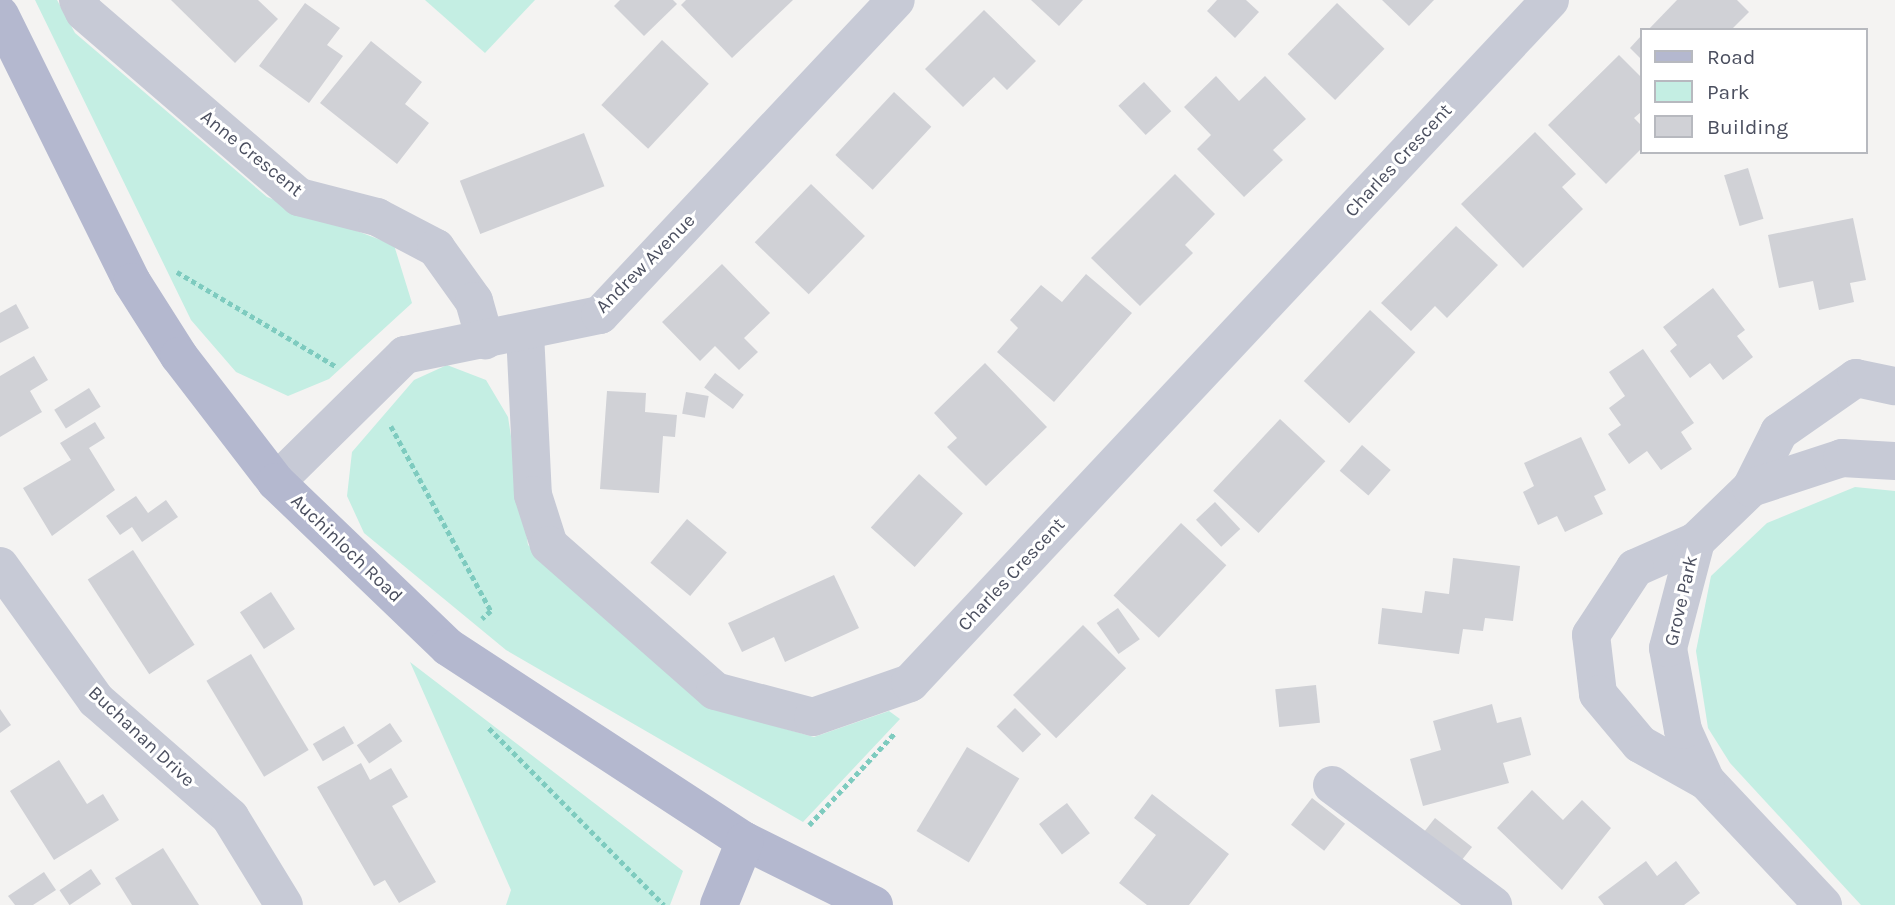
<!DOCTYPE html>
<style>
body{margin:0}
#map{position:relative;width:1895px;height:905px;overflow:hidden;background:#f4f3f2;font-family:Karla,sans-serif}
div>[style]{position:absolute}
.green>*{inset:0;background:#c4eee3}
.building>*{inset:0;background:#d0d1d6;transform-origin:0 0}
.path>*{height:4.5px;margin-top:-2.25px;transform-origin:0;background:repeating-linear-gradient(90deg,#7ecbbf 0 5px,transparent 0 8.5px)}
.minor>*{height:38px;margin:-19px;padding:0 19px;transform-origin:19px;border-radius:19px;background:#c7cad6}
.major>*{height:38px;margin:-19px;padding:0 19px;transform-origin:19px;border-radius:19px;background:#b4b8cf}
span{translate:-50% -50%;white-space:nowrap;text-align:center;line-height:1.15;-webkit-text-stroke:6px #fff;paint-order:stroke}
.street-label{font-size:19px;color:#4b4f5f}
.legend{position:absolute;left:1640px;top:28px;width:228px;height:126px;box-sizing:border-box;background:#fff;border:2px solid #b7b9bf;margin:0;padding:9px 12px;list-style:none;font-size:21px;color:#4b4f5f}
.legend li{display:flex;align-items:center;gap:14px;height:35px}
.legend b{width:35px;border:2px solid #b7b9bf}
</style>
<div id="map">
<div class="green">
<i style="clip-path:polygon(35px 0,57px 0,75px 33px,267px 197px,394px 245px,412px 303px,329px 379px,288px 396px,236px 372px,191px 320px)"></i>
<i style="clip-path:polygon(425px 0,535px 0,485px 53px)"></i>
<i style="clip-path:polygon(447px 365px,486px 380px,508px 417px,528px 545px,712px 708px,814px 737px,889px 711px,900px 719px,803px 822px,506px 650px,364px 533px,347px 496px,352px 452px,414px 380px)"></i>
<i style="clip-path:polygon(1855px 487px,1895px 491px,1895px 905px,1861px 905px,1730px 763px,1708px 728px,1696px 651px,1711px 576px,1767px 523px)"></i>
<i style="clip-path:polygon(410px 662px,683px 871px,670px 905px,506px 905px,511px 890px)"></i>
</div>
<div class="building">
<i style="clip-path:polygon(171px 0,258px 0,278px 19px,235px 63px)"></i>
<i style="clip-path:polygon(620px 0,673px 0,677px 4px,644px 36px,614px 6px)"></i>
<i style="clip-path:polygon(686px 0,793px 0,732px 58px,681px 5px)"></i>
<i style="clip-path:polygon(1031px 0,1083px 0,1059px 26px)"></i>
<i style="clip-path:polygon(1217px 0,1246px 0,1259px 12px,1235px 38px,1207px 11px)"></i>
<i style="clip-path:polygon(1382px 0,1434px 0,1409px 26px)"></i>
<i style="clip-path:polygon(1677px 0,1737px 0,1749px 12px,1731px 30px,1648px 30px)"></i>
<i style="clip-path:polygon(305px 3px,340px 28px,327px 45px,343px 56px,309px 103px,259px 66px)"></i>
<i style="left:1337px;top:3px;width:66px;height:71px;rotate:44deg"></i>
<i style="clip-path:polygon(984px 10px,1036px 61px,1007px 90px,994px 77px,963px 107px,925px 69px)"></i>
<i style="clip-path:polygon(1641px 36px,1641px 59px,1630px 48px)"></i>
<i style="left:662px;top:40px;width:64px;height:89px;rotate:43deg"></i>
<i style="clip-path:polygon(371px 41px,422px 82px,405px 104px,429px 123px,397px 164px,320px 103px)"></i>
<i style="clip-path:polygon(1619px 55px,1641px 77px,1641px 112px,1634px 118px,1641px 125px,1641px 149px,1606px 184px,1548px 125px)"></i>
<i style="clip-path:polygon(1216px 76px,1239px 101px,1265px 76px,1306px 119px,1273px 150px,1283px 160px,1244px 197px,1197px 149px,1211px 135px,1184px 107px)"></i>
<i style="left:1144px;top:82px;width:40px;height:35px;rotate:47deg"></i>
<i style="left:894px;top:92px;width:51px;height:86px;rotate:43deg"></i>
<i style="clip-path:polygon(1535px 132px,1576px 174px,1562px 187px,1583px 209px,1523px 268px,1461px 204px)"></i>
<i style="left:584px;top:133px;width:57px;height:133px;rotate:69deg"></i>
<i style="left:1748px;top:168px;width:53px;height:25px;rotate:73deg"></i>
<i style="clip-path:polygon(1175px 174px,1215px 214px,1185px 245px,1193px 253px,1140px 306px,1091px 258px)"></i>
<i style="left:811px;top:184px;width:75px;height:81px;rotate:44deg"></i>
<i style="clip-path:polygon(1853px 218px,1866px 280px,1850px 283px,1854px 302px,1819px 310px,1813px 281px,1779px 288px,1768px 235px)"></i>
<i style="clip-path:polygon(1456px 226px,1498px 265px,1447px 318px,1435px 306px,1411px 331px,1381px 303px)"></i>
<i style="clip-path:polygon(722px 264px,770px 313px,744px 338px,758px 352px,739px 370px,715px 346px,700px 361px,662px 322px)"></i>
<i style="clip-path:polygon(1086px 274px,1132px 313px,1054px 402px,997px 352px,1018px 328px,1010px 320px,1041px 285px,1062px 302px)"></i>
<i style="clip-path:polygon(1713px 288px,1745px 330px,1737px 336px,1753px 357px,1723px 380px,1710px 363px,1690px 378px,1670px 351px,1677px 345px,1663px 327px)"></i>
<i style="clip-path:polygon(16px 304px,29px 328px,0 343px,0 313px)"></i>
<i style="left:1370px;top:310px;width:62px;height:97px;rotate:43deg"></i>
<i style="clip-path:polygon(1643px 349px,1694px 423px,1681px 432px,1692px 449px,1661px 470px,1647px 451px,1629px 464px,1608px 434px,1621px 425px,1609px 408px,1625px 396px,1609px 372px)"></i>
<i style="clip-path:polygon(34px 356px,48px 380px,30px 391px,42px 412px,0 437px,0 376px)"></i>
<i style="clip-path:polygon(985px 363px,1047px 427px,986px 486px,947px 447px,957px 438px,934px 413px)"></i>
<i style="left:715px;top:373px;width:36px;height:18px;rotate:37deg"></i>
<i style="left:89px;top:388px;width:22px;height:41px;rotate:58deg"></i>
<i style="clip-path:polygon(607px 391px,646px 393px,645px 412px,677px 415px,675px 437px,663px 436px,659px 493px,600px 489px)"></i>
<i style="left:686px;top:392px;width:23px;height:22px;rotate:10deg"></i>
<i style="left:1280px;top:419px;width:62px;height:98px;rotate:43deg"></i>
<i style="clip-path:polygon(95px 422px,105px 438px,89px 448px,115px 490px,52px 536px,23px 488px,71px 460px,60px 443px)"></i>
<i style="clip-path:polygon(1581px 437px,1606px 490px,1594px 496px,1603px 514px,1565px 532px,1557px 516px,1538px 525px,1523px 492px,1534px 486px,1524px 463px)"></i>
<i style="left:1362px;top:445px;width:38px;height:34px;rotate:41deg"></i>
<i style="left:919px;top:474px;width:59px;height:72px;rotate:42deg"></i>
<i style="clip-path:polygon(136px 496px,148px 513px,166px 500px,178px 517px,142px 542px,132px 527px,120px 535px,106px 516px)"></i>
<i style="left:1215px;top:502px;width:37px;height:26px;rotate:47deg"></i>
<i style="left:687px;top:519px;width:52px;height:57px;rotate:40deg"></i>
<i style="left:1181px;top:523px;width:62px;height:99px;rotate:43deg"></i>
<i style="left:133px;top:550px;width:113px;height:54px;rotate:57deg"></i>
<i style="clip-path:polygon(1453px 558px,1520px 566px,1513px 621px,1485px 618px,1483px 631px,1463px 629px,1459px 654px,1378px 644px,1382px 608px,1422px 613px,1425px 591px,1449px 594px)"></i>
<i style="clip-path:polygon(834px 575px,859px 628px,785px 662px,774px 637px,742px 652px,728px 623px)"></i>
<i style="left:271px;top:592px;width:44px;height:37px;rotate:57deg"></i>
<i style="left:1118px;top:608px;width:38px;height:26px;rotate:55deg"></i>
<i style="left:1083px;top:625px;width:61px;height:99px;rotate:45deg"></i>
<i style="left:251px;top:654px;width:112px;height:52px;rotate:59deg"></i>
<i style="left:1316px;top:685px;width:38px;height:41px;rotate:84deg"></i>
<i style="clip-path:polygon(1492px 704px,1497px 723px,1521px 717px,1531px 755px,1503px 763px,1509px 783px,1423px 806px,1410px 759px,1441px 750px,1433px 721px)"></i>
<i style="left:1015px;top:708px;width:37px;height:26px;rotate:45deg"></i>
<i style="clip-path:polygon(0 709px,11px 725px,0 733px)"></i>
<i style="left:390px;top:723px;width:22px;height:40px;rotate:56deg"></i>
<i style="left:344px;top:726px;width:20px;height:36px;rotate:60deg"></i>
<i style="left:967px;top:747px;width:61px;height:98px;rotate:31deg"></i>
<i style="clip-path:polygon(59px 760px,87px 804px,103px 794px,119px 820px,54px 860px,10px 791px)"></i>
<i style="clip-path:polygon(361px 763px,370px 780px,391px 768px,408px 797px,392px 806px,436px 882px,399px 903px,385px 880px,374px 886px,317px 787px)"></i>
<i style="clip-path:polygon(1532px 790px,1563px 820px,1582px 800px,1611px 828px,1562px 890px,1497px 828px)"></i>
<i style="clip-path:polygon(1152px 794px,1229px 854px,1189px 905px,1147px 905px,1119px 883px,1156px 835px,1134px 818px)"></i>
<i style="left:1312px;top:798px;width:42px;height:34px;rotate:38deg"></i>
<i style="left:1067px;top:803px;width:38px;height:35px;rotate:53deg"></i>
<i style="left:1435px;top:818px;width:47px;height:29px;rotate:38deg"></i>
<i style="clip-path:polygon(163px 848px,199px 905px,132px 905px,115px 878px)"></i>
<i style="clip-path:polygon(1646px 861px,1657px 876px,1676px 861px,1700px 893px,1684px 905px,1604px 905px,1598px 897px)"></i>
<i style="left:91px;top:869px;width:18px;height:38px;rotate:56deg"></i>
<i style="clip-path:polygon(44px 872px,56px 890px,33px 905px,15px 905px,8px 896px)"></i>
</div>
<div class="path">
<i style="left:177px;top:272px;width:184px;rotate:30.7deg"></i>
<i style="left:391px;top:426px;width:210px;rotate:61.6deg"></i>
<i style="left:491px;top:611px;width:12px;rotate:138deg"></i>
<i style="left:489px;top:728px;width:249px;rotate:45.3deg"></i>
<i style="left:809px;top:825px;width:125px;rotate:-47deg"></i>
</div>
<div class="minor">
<i style="left:78px;top:0;width:13px;rotate:63deg"></i>
<i style="left:84px;top:12px;width:284px;rotate:40.7deg"></i>
<i style="left:299px;top:197px;width:81px;rotate:14.4deg"></i>
<i style="left:377px;top:217px;width:67px;rotate:27.7deg"></i>
<i style="left:436px;top:248px;width:65px;rotate:54.4deg"></i>
<i style="left:474px;top:301px;width:41px;rotate:74.2deg"></i>
<i style="left:525px;top:333px;width:162px;rotate:87.2deg"></i>
<i style="left:533px;top:495px;width:52px;rotate:72.3deg"></i>
<i style="left:549px;top:545px;width:221px;rotate:41.3deg"></i>
<i style="left:715px;top:691px;width:101px;rotate:14.9deg"></i>
<i style="left:813px;top:717px;width:103px;rotate:-19.3deg"></i>
<i style="left:910px;top:683px;width:936px;rotate:-46.86deg"></i>
<i style="left:276px;top:482px;width:181px;rotate:-44.6deg"></i>
<i style="left:405px;top:355px;width:199px;rotate:-11.6deg"></i>
<i style="left:600px;top:315px;width:432px;rotate:-46.8deg"></i>
<i style="left:1751px;top:488px;width:63px;rotate:-63.4deg"></i>
<i style="left:1779px;top:432px;width:94px;rotate:-35deg"></i>
<i style="left:1856px;top:378px;width:40px;rotate:12deg"></i>
<i style="left:1696px;top:541px;width:67px;rotate:156.1deg"></i>
<i style="left:1635px;top:568px;width:80px;rotate:123.3deg"></i>
<i style="left:1591px;top:635px;width:59px;rotate:83.2deg"></i>
<i style="left:1598px;top:694px;width:65px;rotate:50deg"></i>
<i style="left:1640px;top:744px;width:76px;rotate:29.3deg"></i>
<i style="left:0;top:566px;width:165px;rotate:54.4deg"></i>
<i style="left:96px;top:700px;width:178px;rotate:41.1deg"></i>
<i style="left:230px;top:817px;width:103px;rotate:58.5deg"></i>
<i style="left:1332px;top:785px;width:201px;rotate:36.7deg"></i>
<i style="left:1823px;top:905px;width:170px;rotate:-133.3deg"></i>
<i style="left:1706px;top:781px;width:56px;rotate:-114.3deg"></i>
<i style="left:1683px;top:730px;width:83px;rotate:-100.4deg"></i>
<i style="left:1668px;top:648px;width:111px;rotate:-75.3deg"></i>
<i style="left:1696px;top:541px;width:76px;rotate:-43.9deg"></i>
<i style="left:1751px;top:488px;width:96px;rotate:-18.2deg"></i>
<i style="left:1842px;top:458px;width:53px;rotate:3.2deg"></i>
</div>
<div class="major">
<i style="left:0;top:15px;width:298px;rotate:63.7deg"></i>
<i style="left:132px;top:282px;width:88px;rotate:57.6deg"></i>
<i style="left:179px;top:356px;width:159px;rotate:52.4deg"></i>
<i style="left:276px;top:482px;width:238px;rotate:43.8deg"></i>
<i style="left:448px;top:647px;width:355px;rotate:33.2deg"></i>
<i style="left:745px;top:841px;width:144px;rotate:26.4deg"></i>
<i style="left:719px;top:905px;width:69px;rotate:-67.9deg"></i>
</div>
<div class="street-label">
<span style="left:251px;top:154px;rotate:39deg">Anne Crescent</span>
<span style="left:1399px;top:161px;rotate:-47deg">Charles Crescent</span>
<span style="left:646px;top:264px;rotate:-45deg">Andrew Avenue</span>
<span style="left:346px;top:549px;rotate:44deg">Auchinloch Road</span>
<span style="left:1012px;top:575px;rotate:-47deg">Charles Crescent</span>
<span style="left:1682px;top:601px;rotate:-77deg">Grove Park</span>
<span style="left:141px;top:737px;rotate:43deg">Buchanan Drive</span>
</div>
<ul class="legend">
<li><b style="height:9px;background:#b4b8cf"></b>Road</li>
<li><b style="height:19px;background:#c4eee3"></b>Park</li>
<li><b style="height:19px;background:#d0d1d6"></b>Building</li>
</ul>
</div>
